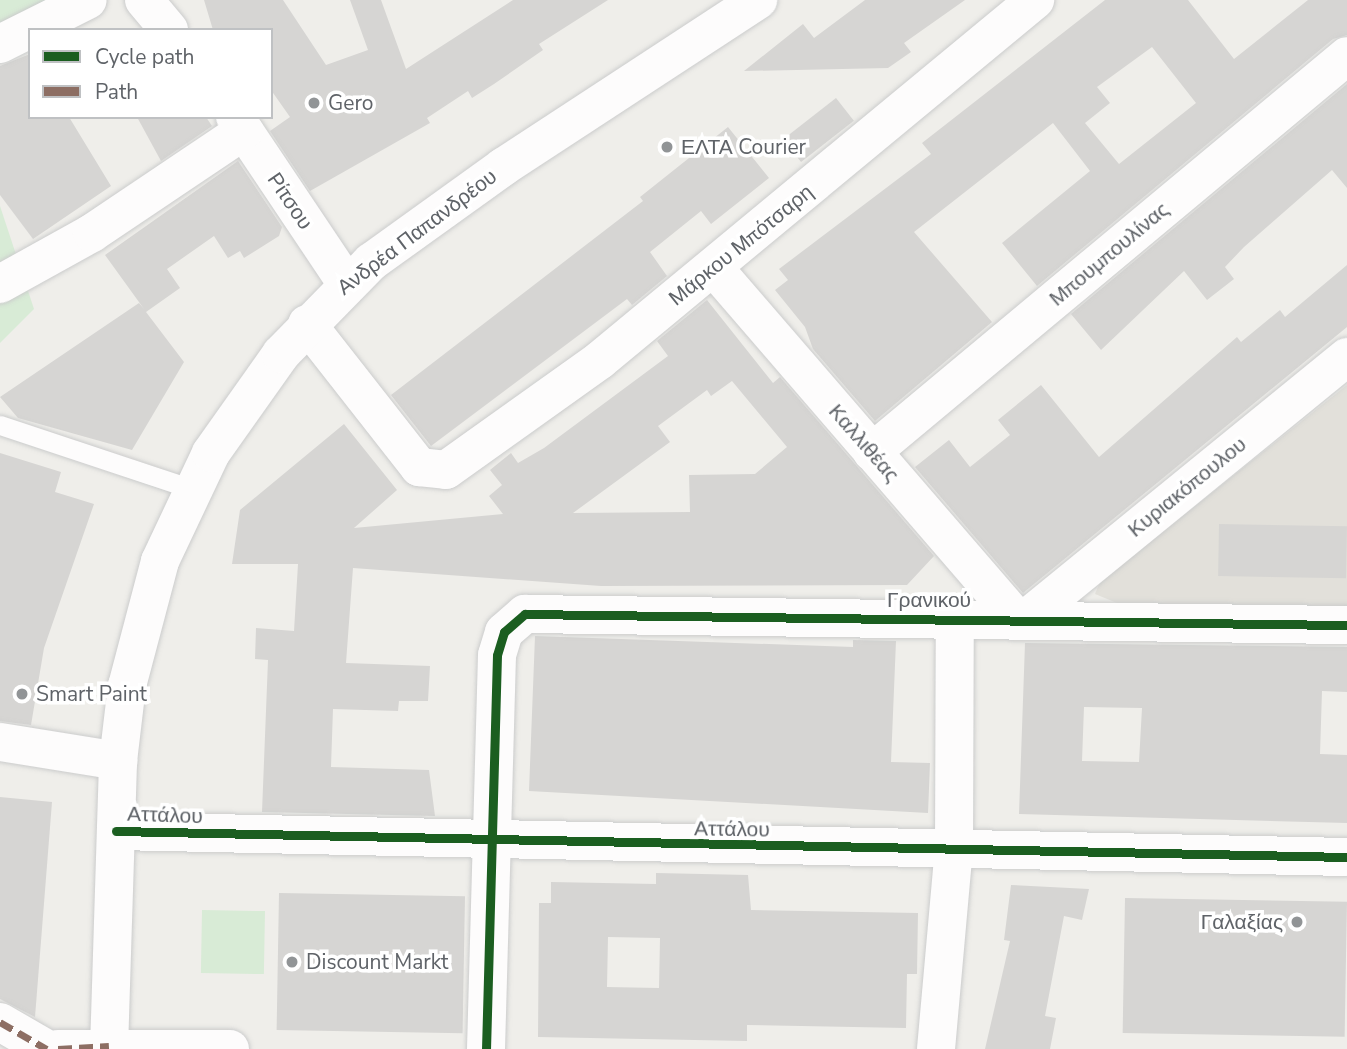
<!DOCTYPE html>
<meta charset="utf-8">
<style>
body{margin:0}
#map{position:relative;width:1347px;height:1049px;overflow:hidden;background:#efeeea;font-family:"Nunito Sans",sans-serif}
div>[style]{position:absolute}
.education>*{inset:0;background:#e2e0da}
.green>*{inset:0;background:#d8ebd6;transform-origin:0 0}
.building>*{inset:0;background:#d6d5d3;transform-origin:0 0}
.roads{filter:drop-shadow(0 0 2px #cbcccc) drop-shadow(0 0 2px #cbcccc)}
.lane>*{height:19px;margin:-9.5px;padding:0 9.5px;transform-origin:9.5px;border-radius:9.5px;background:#fdfcfc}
.street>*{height:38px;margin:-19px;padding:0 19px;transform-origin:19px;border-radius:19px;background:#fdfcfc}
.secondary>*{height:38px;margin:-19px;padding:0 19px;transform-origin:19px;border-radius:19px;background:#fdfcfc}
.quiet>*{height:7px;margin-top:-3.5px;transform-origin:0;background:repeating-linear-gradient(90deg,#8d6e63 0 14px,transparent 0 21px)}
.cycleway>*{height:9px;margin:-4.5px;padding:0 4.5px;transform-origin:4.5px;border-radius:4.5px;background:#1b5e20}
.dots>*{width:19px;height:19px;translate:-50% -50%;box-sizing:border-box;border:4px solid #fff;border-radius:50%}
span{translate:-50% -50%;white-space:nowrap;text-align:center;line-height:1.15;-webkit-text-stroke:7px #fff;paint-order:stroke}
.poi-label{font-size:21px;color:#5f6368}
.left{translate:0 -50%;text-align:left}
.right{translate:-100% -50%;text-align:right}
.street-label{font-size:21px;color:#5f6368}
.legend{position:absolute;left:28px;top:28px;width:245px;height:91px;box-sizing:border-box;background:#fff;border:2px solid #bfc1c3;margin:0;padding:9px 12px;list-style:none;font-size:21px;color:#5f6368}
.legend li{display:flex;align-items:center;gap:14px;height:35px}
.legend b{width:35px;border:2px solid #bfc1c3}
</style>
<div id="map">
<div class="education">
<i style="clip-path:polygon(1347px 385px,1347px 610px,1122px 605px,1095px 594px,1100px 582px)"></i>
</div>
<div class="green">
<i style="clip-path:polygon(0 0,57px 0,0 25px)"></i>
<i style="clip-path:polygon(0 206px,34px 309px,0 343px)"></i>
<i style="left:202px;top:910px;width:63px;height:63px;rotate:1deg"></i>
</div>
<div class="building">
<i style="clip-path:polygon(204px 0,283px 0,326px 65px,368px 50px,350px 0,381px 0,406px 69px,513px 0,608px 0,539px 44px,543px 50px,494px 84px,472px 98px,468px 91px,427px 118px,430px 123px,310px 191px,270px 131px,290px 117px,271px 90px,271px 30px,213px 30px)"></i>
<i style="clip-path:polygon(865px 0,965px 0,904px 43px,911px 52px,888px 68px,744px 71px,803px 24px,814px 38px)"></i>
<i style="clip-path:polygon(evenodd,1105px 0,1188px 0,1234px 59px,1308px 0,1347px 0,1347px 35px,1333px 39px,1037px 286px,1002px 243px,1090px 171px,1053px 123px,914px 232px,992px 322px,875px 421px,813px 349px,805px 327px,775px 290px,788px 280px,779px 269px,931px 154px,922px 143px,1105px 0,1152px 47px,1196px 103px,1119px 164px,1085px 123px,1110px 103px,1097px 87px,1152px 47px)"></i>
<i style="clip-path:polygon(30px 54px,30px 117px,69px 117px,111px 186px,33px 239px,0 195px,0 66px)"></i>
<i style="clip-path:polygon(1347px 84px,1347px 188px,1332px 170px,1244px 247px,1225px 267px,1234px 279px,1207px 300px,1184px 271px,1101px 350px,1071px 314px)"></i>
<i style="left:836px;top:98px;width:29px;height:67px;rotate:52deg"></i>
<i style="clip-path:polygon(137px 117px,206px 117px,212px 126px,161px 161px)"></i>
<i style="clip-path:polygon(728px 127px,769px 178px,711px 224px,701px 211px,650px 252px,667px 276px,632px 305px,627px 299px,431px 446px,391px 395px,643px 201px,640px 197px)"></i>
<i style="clip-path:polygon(238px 161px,282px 227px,279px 236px,244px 258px,240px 251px,228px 258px,214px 236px,167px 269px,180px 288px,146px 312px,184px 362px,132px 450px,18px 418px,0 397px,139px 303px,144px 309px,105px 255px)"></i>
<i style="clip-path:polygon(1347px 265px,1347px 327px,1023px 593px,915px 467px,949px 440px,970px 467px,1010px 435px,998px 420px,1041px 385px,1099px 457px,1237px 337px,1241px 342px,1280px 310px,1285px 317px)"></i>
<i style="clip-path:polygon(evenodd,707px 300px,773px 383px,780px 377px,934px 556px,907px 585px,601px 586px,353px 568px,346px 663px,430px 666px,428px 701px,399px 701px,398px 711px,333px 709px,331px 767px,429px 770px,435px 816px,262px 812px,268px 660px,255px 659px,256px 628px,294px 631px,298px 564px,232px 564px,240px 510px,344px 424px,397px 490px,354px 528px,503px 514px,489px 496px,502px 485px,490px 470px,511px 453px,518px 463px,544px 448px,668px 356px,657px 341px,707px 300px,732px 381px,787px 447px,755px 474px,689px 475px,690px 512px,573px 513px,670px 442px,658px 426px,707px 390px,711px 396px,732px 381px)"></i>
<i style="clip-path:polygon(0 453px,61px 472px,55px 492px,94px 504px,44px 648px,31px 725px,0 721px)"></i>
<i style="left:1219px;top:524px;width:128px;height:52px;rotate:1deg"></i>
<i style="clip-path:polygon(535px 636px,853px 647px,853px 640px,896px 641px,891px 762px,930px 763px,928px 813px,529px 791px)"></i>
<i style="clip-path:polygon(evenodd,1025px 643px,1347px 647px,1347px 692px,1322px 691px,1320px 754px,1347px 755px,1347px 823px,1019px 814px,1025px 643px,1084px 707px,1142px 708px,1139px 762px,1082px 761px,1084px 707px)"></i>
<i style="clip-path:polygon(0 797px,52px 802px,35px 1017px,0 999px)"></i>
<i style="clip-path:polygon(evenodd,656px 873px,748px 875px,751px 910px,918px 913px,917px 974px,907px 974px,906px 1028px,747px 1025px,747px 1041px,538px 1037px,539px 903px,551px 903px,551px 882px,656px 884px,656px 873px,608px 937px,660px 938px,659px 988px,607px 987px,608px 937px)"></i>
<i style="clip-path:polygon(1011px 885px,1089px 889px,1082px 920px,1064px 916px,1045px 1016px,1056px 1018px,1050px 1049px,985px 1049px,1010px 941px,1004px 940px)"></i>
<i style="left:279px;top:893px;width:186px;height:137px;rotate:1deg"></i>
<i style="left:1125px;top:898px;width:222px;height:135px;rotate:1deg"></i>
</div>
<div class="roads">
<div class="lane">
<i style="left:0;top:425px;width:202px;rotate:18.4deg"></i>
</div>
<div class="street">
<i style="left:144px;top:0;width:39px;rotate:50deg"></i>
<i style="left:0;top:44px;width:98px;rotate:-26.6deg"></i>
<i style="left:235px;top:117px;width:200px;rotate:56.2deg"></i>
<i style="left:714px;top:268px;width:461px;rotate:49.2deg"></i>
<i style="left:0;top:284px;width:105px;rotate:-29deg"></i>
<i style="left:92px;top:233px;width:183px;rotate:-33.9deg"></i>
<i style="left:307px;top:324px;width:182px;rotate:51.9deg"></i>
<i style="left:419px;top:467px;width:27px;rotate:6deg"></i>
<i style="left:446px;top:470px;width:189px;rotate:-35.5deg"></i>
<i style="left:600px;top:360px;width:565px;rotate:-39.61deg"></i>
<i style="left:872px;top:452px;width:618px;rotate:-39.82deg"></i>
<i style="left:1027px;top:618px;width:413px;rotate:-39.2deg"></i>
<i style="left:0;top:742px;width:120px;rotate:9.1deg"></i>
<i style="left:0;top:1022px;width:54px;rotate:29.9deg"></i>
<i style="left:58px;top:1049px;width:172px"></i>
<i style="left:486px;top:1049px;width:394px;rotate:-88.4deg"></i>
<i style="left:497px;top:655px;width:24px;rotate:-73deg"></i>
<i style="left:504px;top:632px;width:28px;rotate:-41deg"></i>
<i style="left:525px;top:614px;width:822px;rotate:0.77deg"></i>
<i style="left:936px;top:1049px;width:201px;rotate:-84.9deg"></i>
<i style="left:954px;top:849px;width:231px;rotate:-89.8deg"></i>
</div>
<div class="secondary">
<i style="left:116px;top:831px;width:1231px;rotate:1.21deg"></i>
<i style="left:109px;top:1049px;width:288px;rotate:-88.2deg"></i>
<i style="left:118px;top:761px;width:76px;rotate:-83.2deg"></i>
<i style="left:127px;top:686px;width:129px;rotate:-75.2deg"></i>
<i style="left:160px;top:561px;width:119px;rotate:-64.7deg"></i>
<i style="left:211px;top:453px;width:121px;rotate:-54.7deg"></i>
<i style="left:281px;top:354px;width:129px;rotate:-45.6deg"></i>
<i style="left:371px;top:262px;width:163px;rotate:-35.7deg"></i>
<i style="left:503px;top:167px;width:305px;rotate:-33.2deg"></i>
</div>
</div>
<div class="quiet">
<i style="left:0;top:1022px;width:54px;rotate:29.9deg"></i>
<i style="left:58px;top:1049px;width:51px;rotate:-3.4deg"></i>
</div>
<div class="cycleway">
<i style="left:116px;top:831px;width:1231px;rotate:1.21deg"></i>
<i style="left:486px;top:1049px;width:394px;rotate:-88.4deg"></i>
<i style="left:497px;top:655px;width:24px;rotate:-73deg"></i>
<i style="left:504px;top:632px;width:28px;rotate:-41deg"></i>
<i style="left:525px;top:614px;width:822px;rotate:0.77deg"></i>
</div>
<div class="dots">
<i style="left:314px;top:103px;background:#919496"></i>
<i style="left:667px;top:147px;background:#919496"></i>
<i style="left:22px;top:694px;background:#919496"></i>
<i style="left:1297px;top:922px;background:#919496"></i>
<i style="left:292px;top:962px;background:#919496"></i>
</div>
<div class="poi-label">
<span class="left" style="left:328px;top:103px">Gero</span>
<span class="left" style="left:681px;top:147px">ΕΛΤΑ Courier</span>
<span class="left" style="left:36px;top:694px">Smart Paint</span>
<span class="right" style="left:1283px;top:922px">Γαλαξίας</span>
<span class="left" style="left:306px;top:962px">Discount Markt</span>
</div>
<div class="street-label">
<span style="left:290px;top:201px;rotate:56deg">Ρίτσου</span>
<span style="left:417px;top:232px;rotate:-37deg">Ανδρέα Παπανδρέου</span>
<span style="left:741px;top:245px;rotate:-39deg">Μάρκου Μπότσαρη</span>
<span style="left:1109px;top:254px;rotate:-40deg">Μπουμπουλίνας</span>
<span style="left:864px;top:443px;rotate:49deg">Καλλιθέας</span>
<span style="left:1187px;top:487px;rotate:-39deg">Κυριακόπουλου</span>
<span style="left:929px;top:600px">Γρανικού</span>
<span style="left:165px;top:815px;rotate:2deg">Αττάλου</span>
<span style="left:732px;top:829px;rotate:1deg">Αττάλου</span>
</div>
<ul class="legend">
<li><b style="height:9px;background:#1b5e20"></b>Cycle path</li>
<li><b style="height:9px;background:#8d6e63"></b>Path</li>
</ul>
</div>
